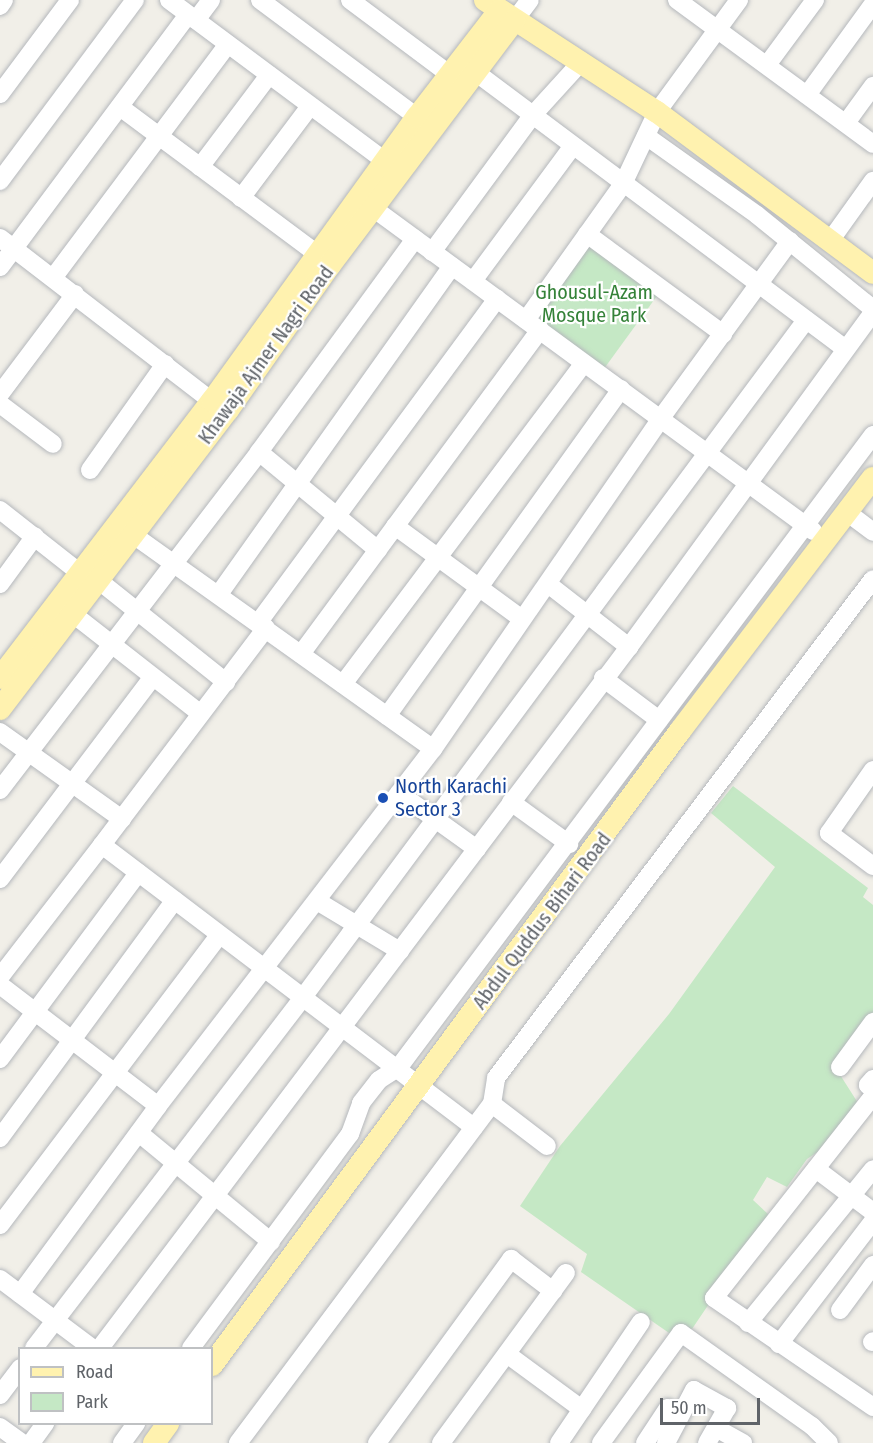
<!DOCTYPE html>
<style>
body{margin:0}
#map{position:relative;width:873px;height:1443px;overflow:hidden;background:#f1efe8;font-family:"Fira Sans Condensed",sans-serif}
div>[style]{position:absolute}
.green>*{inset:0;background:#c5e8c5;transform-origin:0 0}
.roads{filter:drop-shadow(0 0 2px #b5b8bc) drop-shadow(0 0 2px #b5b8bc)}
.minor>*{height:18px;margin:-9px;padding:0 9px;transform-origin:9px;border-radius:9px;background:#fff}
.major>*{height:22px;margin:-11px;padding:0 11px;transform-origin:11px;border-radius:11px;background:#fff2af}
.dots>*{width:16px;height:16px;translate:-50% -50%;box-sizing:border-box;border:3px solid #fff;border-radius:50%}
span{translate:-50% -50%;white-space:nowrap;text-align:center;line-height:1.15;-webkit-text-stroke:4.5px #fff;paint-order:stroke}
.park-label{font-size:20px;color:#348238}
.street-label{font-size:20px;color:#5f6368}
.transit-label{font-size:20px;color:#164399}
.left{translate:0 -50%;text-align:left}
.legend{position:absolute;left:18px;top:1347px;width:195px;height:78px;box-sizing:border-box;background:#fff;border:2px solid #bfc1c3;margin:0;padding:8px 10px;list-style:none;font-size:18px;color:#5f6368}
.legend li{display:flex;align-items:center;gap:12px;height:30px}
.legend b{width:30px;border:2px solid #bfc1c3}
.scale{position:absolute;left:660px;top:1398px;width:100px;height:27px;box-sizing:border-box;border:3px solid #5f6368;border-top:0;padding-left:8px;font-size:18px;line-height:21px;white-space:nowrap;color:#5f6368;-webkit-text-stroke:4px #fff;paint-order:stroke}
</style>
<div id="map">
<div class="green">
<i style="left:587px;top:234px;width:93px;height:105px;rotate:36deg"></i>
<i style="clip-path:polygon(733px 786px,868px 888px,863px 897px,873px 905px,873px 1017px,837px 1070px,858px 1103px,828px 1145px,807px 1159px,787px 1187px,767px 1177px,753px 1200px,769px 1215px,692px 1329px,672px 1335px,581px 1272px,587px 1254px,520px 1206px,560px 1146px,669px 1014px,775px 867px,711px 813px)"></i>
</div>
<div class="roads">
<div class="minor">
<i style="left:169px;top:0;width:269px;rotate:36.7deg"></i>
<i style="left:260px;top:0;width:196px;rotate:36.7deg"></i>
<i style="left:350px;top:0;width:124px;rotate:36.8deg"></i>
<i style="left:677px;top:0;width:243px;rotate:36.3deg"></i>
<i style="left:0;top:6px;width:7px;rotate:-56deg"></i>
<i style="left:196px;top:20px;width:25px;rotate:-53deg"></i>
<i style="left:514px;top:21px;width:26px;rotate:-53deg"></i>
<i style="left:767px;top:65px;width:81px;rotate:-53.6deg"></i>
<i style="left:474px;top:71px;width:464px;rotate:36.8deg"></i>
<i style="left:0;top:94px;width:117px;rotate:-53.3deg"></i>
<i style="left:807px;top:95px;width:112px;rotate:-54deg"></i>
<i style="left:120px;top:107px;width:246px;rotate:36.7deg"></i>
<i style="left:846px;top:123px;width:46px;rotate:-53.9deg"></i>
<i style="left:646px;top:136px;width:136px;rotate:35.4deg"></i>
<i style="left:757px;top:215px;width:149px;rotate:39deg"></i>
<i style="left:200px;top:167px;width:115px;rotate:-53.1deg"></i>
<i style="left:0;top:181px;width:226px;rotate:-53.3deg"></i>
<i style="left:241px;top:198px;width:115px;rotate:-53.1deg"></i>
<i style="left:373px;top:208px;width:546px;rotate:36.28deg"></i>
<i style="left:587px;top:234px;width:169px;rotate:36.3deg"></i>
<i style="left:0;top:238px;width:267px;rotate:37.6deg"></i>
<i style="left:830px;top:241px;width:74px;rotate:-54.4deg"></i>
<i style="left:432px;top:252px;width:169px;rotate:-53.7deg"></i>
<i style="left:532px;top:116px;width:74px;rotate:-47.7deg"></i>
<i style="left:0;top:267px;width:314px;rotate:-53.3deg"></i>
<i style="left:53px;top:278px;width:292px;rotate:-53.2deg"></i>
<i style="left:473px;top:281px;width:168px;rotate:-53.5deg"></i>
<i style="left:526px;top:320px;width:167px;rotate:-54.5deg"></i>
<i style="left:623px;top:184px;width:80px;rotate:-64.7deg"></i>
<i style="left:657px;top:112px;width:139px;rotate:-53.8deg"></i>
<i style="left:0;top:394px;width:125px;rotate:-53.1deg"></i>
<i style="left:0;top:404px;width:66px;rotate:37deg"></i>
<i style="left:259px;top:452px;width:154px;rotate:39.5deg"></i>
<i style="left:90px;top:470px;width:130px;rotate:-54.7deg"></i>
<i style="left:0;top:510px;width:102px;rotate:38.2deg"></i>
<i style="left:848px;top:513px;width:31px;rotate:37deg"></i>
<i style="left:395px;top:526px;width:157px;rotate:36.2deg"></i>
<i style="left:132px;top:534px;width:370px;rotate:35.5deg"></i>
<i style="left:98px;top:580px;width:164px;rotate:38.6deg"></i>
<i style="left:0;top:584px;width:59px;rotate:-53.9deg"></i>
<i style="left:548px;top:584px;width:103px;rotate:37.9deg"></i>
<i style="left:219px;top:594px;width:402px;rotate:-54.6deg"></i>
<i style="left:73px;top:614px;width:162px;rotate:38deg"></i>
<i style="left:258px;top:623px;width:403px;rotate:-53.6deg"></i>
<i style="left:266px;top:628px;width:272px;rotate:127.1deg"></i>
<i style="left:102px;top:845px;width:467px;rotate:37.2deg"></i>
<i style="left:301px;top:654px;width:403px;rotate:-53.6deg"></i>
<i style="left:603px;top:678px;width:70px;rotate:36.9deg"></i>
<i style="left:343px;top:684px;width:401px;rotate:-53.1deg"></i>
<i style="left:387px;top:716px;width:402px;rotate:-54.4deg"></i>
<i style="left:0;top:732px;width:150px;rotate:35.5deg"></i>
<i style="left:873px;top:770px;width:77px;rotate:124.9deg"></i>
<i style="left:829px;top:833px;width:55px;rotate:36.9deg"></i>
<i style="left:0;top:790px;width:426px;rotate:-52.5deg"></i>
<i style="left:259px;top:452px;width:264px;rotate:-53.8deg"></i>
<i style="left:399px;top:793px;width:96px;rotate:35.7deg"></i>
<i style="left:511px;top:802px;width:72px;rotate:35.9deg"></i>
<i style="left:0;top:879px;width:253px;rotate:-52.9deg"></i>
<i style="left:317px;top:901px;width:97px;rotate:31.1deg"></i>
<i style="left:0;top:977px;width:167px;rotate:-52.3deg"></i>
<i style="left:0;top:985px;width:199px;rotate:37.4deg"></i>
<i style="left:0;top:1059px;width:232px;rotate:-53.4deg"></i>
<i style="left:840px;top:1067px;width:56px;rotate:-53.7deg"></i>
<i style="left:873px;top:1079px;width:8px;rotate:130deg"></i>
<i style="left:868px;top:1085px;width:6px;rotate:39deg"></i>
<i style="left:873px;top:1096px;width:257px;rotate:128.2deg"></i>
<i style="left:714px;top:1298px;width:193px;rotate:34.4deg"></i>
<i style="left:492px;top:1104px;width:26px;rotate:-81deg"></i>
<i style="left:496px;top:1078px;width:625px;rotate:-52.93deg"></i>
<i style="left:139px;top:1133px;width:171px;rotate:39.5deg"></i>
<i style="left:0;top:1138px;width:295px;rotate:-53.7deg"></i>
<i style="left:816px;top:1169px;width:71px;rotate:37deg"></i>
<i style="left:0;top:1225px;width:363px;rotate:-52.9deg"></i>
<i style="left:0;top:1279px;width:115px;rotate:36.9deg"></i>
<i style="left:20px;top:1294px;width:233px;rotate:-53.7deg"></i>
<i style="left:158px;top:1106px;width:451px;rotate:-52.4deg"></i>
<i style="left:433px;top:749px;width:402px;rotate:-55.4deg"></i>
<i style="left:661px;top:418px;width:219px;rotate:-53.9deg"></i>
<i style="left:840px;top:1310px;width:56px;rotate:-53.7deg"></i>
<i style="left:748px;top:1323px;width:198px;rotate:-50.9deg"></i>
<i style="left:872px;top:1342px;width:1px;rotate:-45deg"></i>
<i style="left:779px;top:1344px;width:155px;rotate:-52.6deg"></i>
<i style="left:34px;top:1348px;width:444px;rotate:-52.5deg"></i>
<i style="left:304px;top:996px;width:842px;rotate:-53.4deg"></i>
<i style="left:100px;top:1348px;width:878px;rotate:-52.96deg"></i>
<i style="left:629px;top:647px;width:414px;rotate:-53.9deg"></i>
<i style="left:191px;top:1348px;width:267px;rotate:-53.4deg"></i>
<i style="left:350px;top:1134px;width:33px;rotate:-70deg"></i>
<i style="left:361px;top:1103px;width:29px;rotate:-52deg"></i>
<i style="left:379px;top:1080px;width:24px;rotate:-33deg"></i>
<i style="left:399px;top:1067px;width:790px;rotate:-53.13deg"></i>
<i style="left:507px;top:1354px;width:93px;rotate:36.3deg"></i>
<i style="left:0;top:1395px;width:34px;rotate:-53deg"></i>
<i style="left:0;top:1427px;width:27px;rotate:36deg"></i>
<i style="left:716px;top:1428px;width:31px;rotate:29deg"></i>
<i style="left:31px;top:1443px;width:24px;rotate:-54deg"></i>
<i style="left:122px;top:1443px;width:24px;rotate:-54deg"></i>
<i style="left:238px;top:1443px;width:424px;rotate:-53.2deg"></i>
<i style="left:492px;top:1104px;width:69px;rotate:37.4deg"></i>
<i style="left:377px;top:1443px;width:228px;rotate:-53.9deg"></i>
<i style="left:511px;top:1259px;width:53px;rotate:37.3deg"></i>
<i style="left:441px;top:1443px;width:211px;rotate:-53.7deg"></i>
<i style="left:559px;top:1443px;width:146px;rotate:-55.9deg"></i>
<i style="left:601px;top:1443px;width:136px;rotate:-54deg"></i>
<i style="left:681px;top:1333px;width:161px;rotate:35.4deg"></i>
<i style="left:812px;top:1426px;width:24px;rotate:45deg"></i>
<i style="left:645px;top:1443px;width:42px;rotate:-56.7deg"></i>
<i style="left:666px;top:1443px;width:60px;rotate:-62.2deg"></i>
<i style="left:694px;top:1390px;width:38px;rotate:29deg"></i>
<i style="left:727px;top:1408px;width:40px;rotate:119.7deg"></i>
</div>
<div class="major">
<i style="left:485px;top:0;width:205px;rotate:33.1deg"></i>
<i style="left:657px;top:112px;width:269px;rotate:36.7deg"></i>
<i style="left:0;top:678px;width:349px;rotate:-52.6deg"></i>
<i style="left:212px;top:401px;width:350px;rotate:-54.2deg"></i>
<i style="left:417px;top:117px;width:134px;rotate:-52.3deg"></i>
<i style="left:0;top:709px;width:376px;rotate:-52.7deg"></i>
<i style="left:228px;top:410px;width:177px;rotate:-54.9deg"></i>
<i style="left:330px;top:265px;width:306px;rotate:-53deg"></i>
<i style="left:212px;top:1365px;width:788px;rotate:-53.57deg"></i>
<i style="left:680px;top:731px;width:318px;rotate:-52.7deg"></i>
<i style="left:154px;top:1443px;width:24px;rotate:-54deg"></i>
</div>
</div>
<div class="dots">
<i style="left:383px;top:798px;background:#1a4fb4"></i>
</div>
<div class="park-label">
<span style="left:594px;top:304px">Ghousul-Azam<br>Mosque Park</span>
</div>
<div class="street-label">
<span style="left:266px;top:355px;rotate:-54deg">Khawaja Ajmer Nagri Road</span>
<span style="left:542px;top:921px;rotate:-53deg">Abdul Quddus Bihari Road</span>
</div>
<div class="transit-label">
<span class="left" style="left:395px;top:798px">North Karachi<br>Sector 3</span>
</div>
<ul class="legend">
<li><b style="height:8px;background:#fff2af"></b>Road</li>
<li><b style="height:16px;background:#c5e8c5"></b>Park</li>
</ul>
<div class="scale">50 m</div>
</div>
